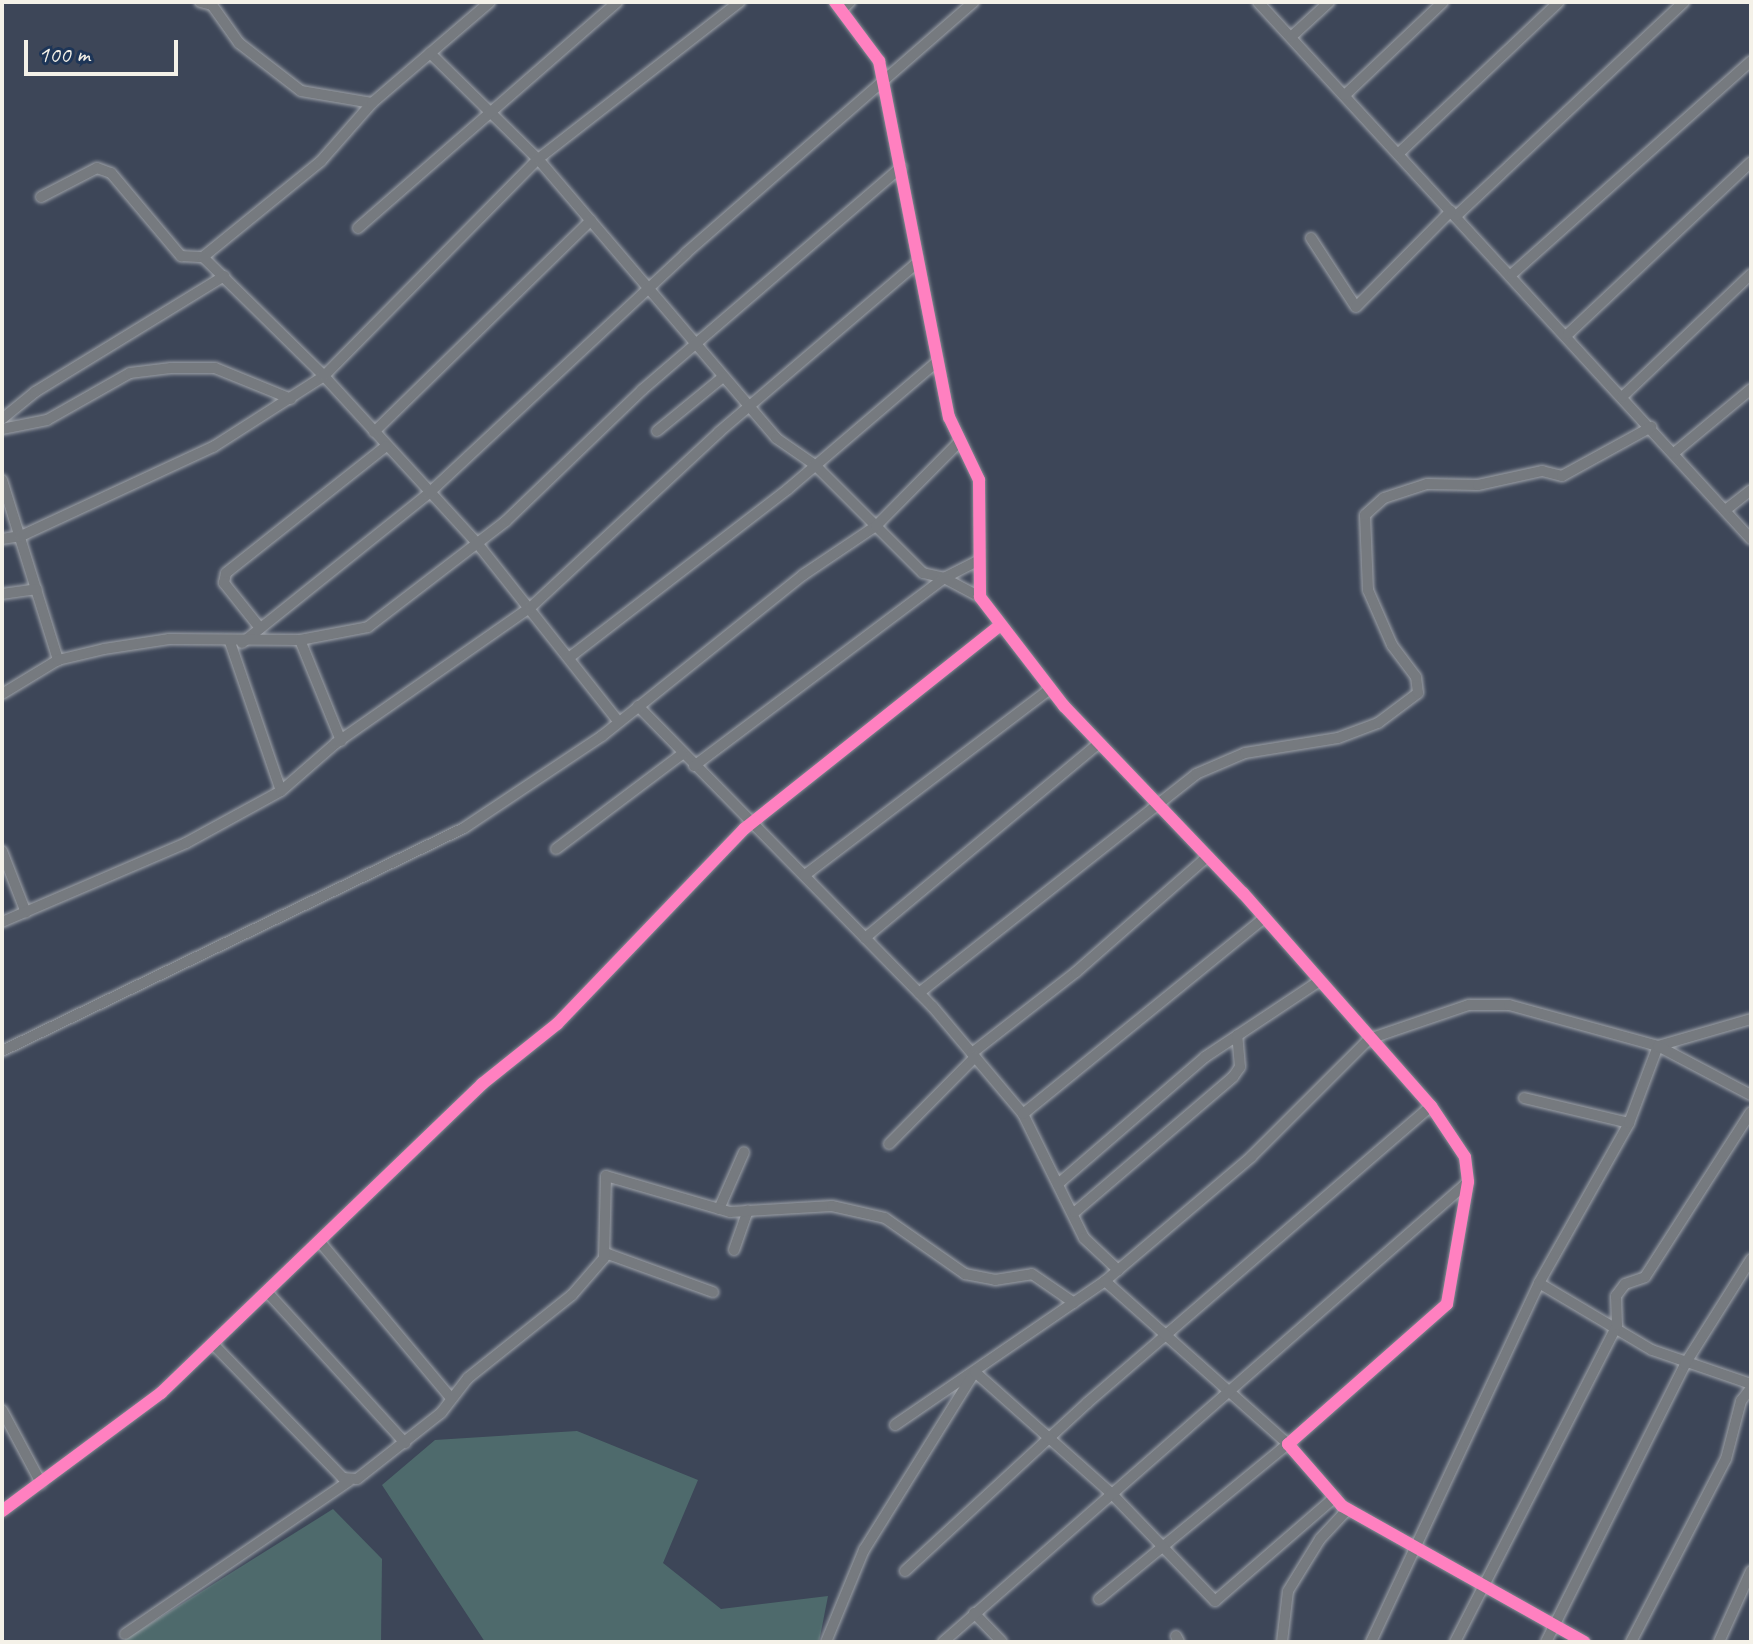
<!DOCTYPE html>
<style>
body{margin:0}
#map{position:relative;width:1753px;height:1644px;overflow:hidden;background:#3d4658;font-family:Caveat,sans-serif}
div>[style]{position:absolute}
.green>*{inset:0;background:#4e6a6c}
.roads{filter:drop-shadow(0 0 2px #9fa3a9) drop-shadow(0 0 2px #9fa3a9)}
.street>*{height:10px;margin:-5px;padding:0 5px;transform-origin:5px;border-radius:5px;background:#767a7f}
.cycleway>*{height:12px;margin:-6px;padding:0 6px;transform-origin:6px;border-radius:6px;background:#ff80c0}
span{translate:-50% -50%;white-space:nowrap;text-align:center;line-height:1.15;-webkit-text-stroke:6px #1d3557;paint-order:stroke}
.frame{position:absolute;inset:0;border:4px solid #f4f1e8;pointer-events:none}
.scale{position:absolute;left:24px;top:40px;width:154px;height:36px;box-sizing:border-box;border:4px solid #f4f1e8;border-top:0;padding-left:10px;font-size:24px;line-height:28px;white-space:nowrap;color:#f4f1e8;-webkit-text-stroke:6px #1d3557;paint-order:stroke}
</style>
<div id="map">
<div class="green">
<i style="clip-path:polygon(577px 1431px,698px 1480px,663px 1563px,721px 1609px,828px 1596px,819px 1642px,485px 1642px,382px 1485px,435px 1440px)"></i>
<i style="clip-path:polygon(333px 1509px,382px 1559px,381px 1642px,121px 1642px)"></i>
</div>
<div class="roads">
<div class="street">
<i style="left:200px;top:2px;width:12px;rotate:14deg"></i>
<i style="left:212px;top:5px;width:47px;rotate:54.6deg"></i>
<i style="left:239px;top:43px;width:78px;rotate:37.7deg"></i>
<i style="left:301px;top:91px;width:72px;rotate:9.6deg"></i>
<i style="left:835px;top:2px;width:74px;rotate:53.3deg"></i>
<i style="left:879px;top:61px;width:363px;rotate:78.9deg"></i>
<i style="left:949px;top:417px;width:70px;rotate:64.5deg"></i>
<i style="left:979px;top:480px;width:117px;rotate:89.5deg"></i>
<i style="left:980px;top:597px;width:138px;rotate:52.4deg"></i>
<i style="left:1064px;top:706px;width:259px;rotate:46.3deg"></i>
<i style="left:1243px;top:893px;width:284px;rotate:48.6deg"></i>
<i style="left:1431px;top:1106px;width:61px;rotate:56.3deg"></i>
<i style="left:1465px;top:1157px;width:25px;rotate:83deg"></i>
<i style="left:1468px;top:1182px;width:124px;rotate:99.8deg"></i>
<i style="left:1447px;top:1304px;width:212px;rotate:138.6deg"></i>
<i style="left:1288px;top:1444px;width:82px;rotate:48.9deg"></i>
<i style="left:1342px;top:1506px;width:278px;rotate:29.3deg"></i>
<i style="left:1258px;top:2px;width:729px;rotate:47.45deg"></i>
<i style="left:841px;top:10px;width:12px;rotate:-42deg"></i>
<i style="left:1291px;top:37px;width:52px;rotate:-42.6deg"></i>
<i style="left:430px;top:53px;width:151px;rotate:44.5deg"></i>
<i style="left:538px;top:159px;width:367px;rotate:49.5deg"></i>
<i style="left:776px;top:438px;width:47px;rotate:34.7deg"></i>
<i style="left:815px;top:465px;width:153px;rotate:45deg"></i>
<i style="left:923px;top:573px;width:22px;rotate:13deg"></i>
<i style="left:944px;top:578px;width:35px;rotate:-27deg"></i>
<i style="left:1345px;top:95px;width:135px;rotate:-43.5deg"></i>
<i style="left:1398px;top:154px;width:221px;rotate:-43.4deg"></i>
<i style="left:41px;top:197px;width:63px;rotate:-27.4deg"></i>
<i style="left:97px;top:168px;width:15px;rotate:20deg"></i>
<i style="left:111px;top:173px;width:109px;rotate:49.9deg"></i>
<i style="left:181px;top:256px;width:22px;rotate:3deg"></i>
<i style="left:203px;top:257px;width:152px;rotate:-39.1deg"></i>
<i style="left:321px;top:161px;width:77px;rotate:-48.7deg"></i>
<i style="left:372px;top:103px;width:155px;rotate:-40.6deg"></i>
<i style="left:1456px;top:216px;width:313px;rotate:-43.2deg"></i>
<i style="left:358px;top:228px;width:344px;rotate:-41.1deg"></i>
<i style="left:1311px;top:238px;width:82px;rotate:56.9deg"></i>
<i style="left:1356px;top:307px;width:135px;rotate:-45.3deg"></i>
<i style="left:203px;top:257px;width:170px;rotate:44.5deg"></i>
<i style="left:324px;top:376px;width:226px;rotate:47.5deg"></i>
<i style="left:477px;top:543px;width:228px;rotate:51.6deg"></i>
<i style="left:1512px;top:274px;width:320px;rotate:-41.7deg"></i>
<i style="left:1568px;top:334px;width:251px;rotate:-43.2deg"></i>
<i style="left:1622px;top:397px;width:178px;rotate:-43.6deg"></i>
<i style="left:2px;top:419px;width:43px;rotate:-39.3deg"></i>
<i style="left:35px;top:392px;width:222px;rotate:-31.5deg"></i>
<i style="left:2px;top:429px;width:46px;rotate:-11.3deg"></i>
<i style="left:47px;top:420px;width:95px;rotate:-29.5deg"></i>
<i style="left:130px;top:373px;width:41px;rotate:-7deg"></i>
<i style="left:171px;top:368px;width:44px"></i>
<i style="left:215px;top:368px;width:82px;rotate:22.2deg"></i>
<i style="left:657px;top:431px;width:85px;rotate:-39.3deg"></i>
<i style="left:374px;top:432px;width:303px;rotate:-44.3deg"></i>
<i style="left:1674px;top:453px;width:100px;rotate:-39.7deg"></i>
<i style="left:2px;top:480px;width:189px;rotate:72.7deg"></i>
<i style="left:1728px;top:508px;width:29px;rotate:-38deg"></i>
<i style="left:2px;top:539px;width:19px;rotate:-9deg"></i>
<i style="left:21px;top:536px;width:212px;rotate:-24.9deg"></i>
<i style="left:213px;top:447px;width:132px;rotate:-32.6deg"></i>
<i style="left:324px;top:376px;width:305px;rotate:-45.4deg"></i>
<i style="left:538px;top:159px;width:256px;rotate:-37.9deg"></i>
<i style="left:2px;top:594px;width:35px;rotate:-8deg"></i>
<i style="left:260px;top:628px;width:58px;rotate:-128.7deg"></i>
<i style="left:224px;top:583px;width:10px;rotate:-79deg"></i>
<i style="left:226px;top:573px;width:204px;rotate:-38.4deg"></i>
<i style="left:300px;top:640px;width:109px;rotate:67.9deg"></i>
<i style="left:230px;top:642px;width:157px;rotate:71.1deg"></i>
<i style="left:242px;top:643px;width:238px;rotate:-38.7deg"></i>
<i style="left:428px;top:494px;width:353px;rotate:-43deg"></i>
<i style="left:686px;top:253px;width:382px;rotate:-41.1deg"></i>
<i style="left:570px;top:657px;width:275px;rotate:-37.6deg"></i>
<i style="left:788px;top:489px;width:197px;rotate:-40.5deg"></i>
<i style="left:2px;top:694px;width:66px;rotate:-31.3deg"></i>
<i style="left:58px;top:660px;width:47px;rotate:-13.4deg"></i>
<i style="left:104px;top:649px;width:66px;rotate:-8.7deg"></i>
<i style="left:169px;top:639px;width:131px;rotate:0.4deg"></i>
<i style="left:300px;top:640px;width:69px;rotate:-10.8deg"></i>
<i style="left:368px;top:627px;width:174px;rotate:-37.5deg"></i>
<i style="left:506px;top:521px;width:189px;rotate:-43.9deg"></i>
<i style="left:642px;top:390px;width:342px;rotate:-40.7deg"></i>
<i style="left:638px;top:706px;width:421px;rotate:45.6deg"></i>
<i style="left:933px;top:1007px;width:140px;rotate:49.9deg"></i>
<i style="left:1023px;top:1114px;width:138px;rotate:63.8deg"></i>
<i style="left:1084px;top:1238px;width:47px;rotate:43.3deg"></i>
<i style="left:694px;top:766px;width:313px;rotate:-36.9deg"></i>
<i style="left:944px;top:578px;width:41px;rotate:27.8deg"></i>
<i style="left:556px;top:849px;width:158px;rotate:-37deg"></i>
<i style="left:2px;top:851px;width:66px;rotate:68.8deg"></i>
<i style="left:805px;top:875px;width:308px;rotate:-37.2deg"></i>
<i style="left:2px;top:922px;width:200px;rotate:-23.2deg"></i>
<i style="left:186px;top:843px;width:108px;rotate:-28.7deg"></i>
<i style="left:281px;top:791px;width:73px;rotate:-41.1deg"></i>
<i style="left:336px;top:743px;width:238px;rotate:-34.9deg"></i>
<i style="left:531px;top:607px;width:257px;rotate:-42.9deg"></i>
<i style="left:719px;top:432px;width:262px;rotate:-40.5deg"></i>
<i style="left:865px;top:938px;width:303px;rotate:-39.8deg"></i>
<i style="left:919px;top:993px;width:353px;rotate:-38.3deg"></i>
<i style="left:1196px;top:774px;width:53px;rotate:-23.2deg"></i>
<i style="left:1245px;top:753px;width:94px;rotate:-9.2deg"></i>
<i style="left:1338px;top:738px;width:43px;rotate:-20.6deg"></i>
<i style="left:1378px;top:723px;width:50px;rotate:-36.9deg"></i>
<i style="left:1418px;top:693px;width:16px;rotate:-97deg"></i>
<i style="left:1416px;top:677px;width:40px;rotate:-127deg"></i>
<i style="left:1392px;top:645px;width:60px;rotate:-113.6deg"></i>
<i style="left:1368px;top:590px;width:75px;rotate:-92.3deg"></i>
<i style="left:1365px;top:515px;width:25px;rotate:-42deg"></i>
<i style="left:1384px;top:498px;width:45px;rotate:-18deg"></i>
<i style="left:1427px;top:484px;width:51px;rotate:1.1deg"></i>
<i style="left:1478px;top:485px;width:66px;rotate:-12.3deg"></i>
<i style="left:1542px;top:471px;width:21px;rotate:14deg"></i>
<i style="left:1562px;top:476px;width:102px;rotate:-28.8deg"></i>
<i style="left:2px;top:1051px;width:513px;rotate:-25.77deg"></i>
<i style="left:464px;top:828px;width:166px;rotate:-33.7deg"></i>
<i style="left:602px;top:736px;width:258px;rotate:-38.7deg"></i>
<i style="left:803px;top:575px;width:88px;rotate:-33.9deg"></i>
<i style="left:876px;top:526px;width:118px;rotate:-45.3deg"></i>
<i style="left:972px;top:1053px;width:132px;rotate:-37.9deg"></i>
<i style="left:1076px;top:972px;width:174px;rotate:-41.3deg"></i>
<i style="left:1524px;top:1098px;width:108px;rotate:13.4deg"></i>
<i style="left:1023px;top:1114px;width:311px;rotate:-39.1deg"></i>
<i style="left:889px;top:1144px;width:122px;rotate:-45.3deg"></i>
<i style="left:1058px;top:1184px;width:194px;rotate:-40.8deg"></i>
<i style="left:1205px;top:1057px;width:136px;rotate:-33.6deg"></i>
<i style="left:719px;top:1209px;width:62px;rotate:-66.3deg"></i>
<i style="left:1075px;top:1212px;width:208px;rotate:-40.5deg"></i>
<i style="left:1233px;top:1077px;width:12px;rotate:-55deg"></i>
<i style="left:1240px;top:1067px;width:32px;rotate:-95deg"></i>
<i style="left:320px;top:1242px;width:204px;rotate:50deg"></i>
<i style="left:734px;top:1250px;width:42px;rotate:-70.7deg"></i>
<i style="left:605px;top:1253px;width:115px;rotate:19.9deg"></i>
<i style="left:1539px;top:1283px;width:131px;rotate:30.7deg"></i>
<i style="left:1652px;top:1350px;width:105px;rotate:19deg"></i>
<i style="left:269px;top:1294px;width:202px;rotate:47.6deg"></i>
<i style="left:214px;top:1345px;width:185px;rotate:45.9deg"></i>
<i style="left:343px;top:1478px;width:14px;rotate:4deg"></i>
<i style="left:357px;top:1479px;width:107px;rotate:-38.2deg"></i>
<i style="left:441px;top:1413px;width:44px;rotate:-52.4deg"></i>
<i style="left:468px;top:1378px;width:133px;rotate:-38.6deg"></i>
<i style="left:572px;top:1295px;width:49px;rotate:-49.1deg"></i>
<i style="left:604px;top:1258px;width:82px;rotate:-88.6deg"></i>
<i style="left:606px;top:1176px;width:129px;rotate:16.2deg"></i>
<i style="left:730px;top:1212px;width:102px;rotate:-3.4deg"></i>
<i style="left:832px;top:1206px;width:54px;rotate:12.8deg"></i>
<i style="left:885px;top:1218px;width:98px;rotate:35deg"></i>
<i style="left:965px;top:1274px;width:31px;rotate:11deg"></i>
<i style="left:995px;top:1280px;width:37px;rotate:-9deg"></i>
<i style="left:1032px;top:1274px;width:51px;rotate:34.6deg"></i>
<i style="left:2px;top:1410px;width:83px;rotate:61.9deg"></i>
<i style="left:895px;top:1425px;width:255px;rotate:-34.4deg"></i>
<i style="left:1105px;top:1281px;width:192px;rotate:-40.3deg"></i>
<i style="left:1251px;top:1157px;width:167px;rotate:-45deg"></i>
<i style="left:1369px;top:1039px;width:106px;rotate:-18.8deg"></i>
<i style="left:1469px;top:1005px;width:40px"></i>
<i style="left:1509px;top:1005px;width:155px;rotate:15.4deg"></i>
<i style="left:1658px;top:1046px;width:97px;rotate:-16.2deg"></i>
<i style="left:2px;top:1511px;width:198px;rotate:-36.6deg"></i>
<i style="left:161px;top:1393px;width:446px;rotate:-43.9deg"></i>
<i style="left:482px;top:1084px;width:96px;rotate:-38.7deg"></i>
<i style="left:557px;top:1024px;width:270px;rotate:-46.2deg"></i>
<i style="left:744px;top:829px;width:326px;rotate:-38.5deg"></i>
<i style="left:905px;top:1571px;width:248px;rotate:-42.7deg"></i>
<i style="left:1087px;top:1403px;width:454px;rotate:-40.8deg"></i>
<i style="left:1099px;top:1599px;width:244px;rotate:-39.4deg"></i>
<i style="left:1288px;top:1444px;width:245px;rotate:-138.3deg"></i>
<i style="left:974px;top:1613px;width:40px;rotate:46deg"></i>
<i style="left:125px;top:1634px;width:271px;rotate:-34.3deg"></i>
<i style="left:1176px;top:1636px;width:7px;rotate:63deg"></i>
<i style="left:826px;top:1642px;width:100px;rotate:-67.6deg"></i>
<i style="left:864px;top:1550px;width:210px;rotate:-58.1deg"></i>
<i style="left:975px;top:1372px;width:182px;rotate:41.7deg"></i>
<i style="left:1111px;top:1493px;width:150px;rotate:46.1deg"></i>
<i style="left:1215px;top:1601px;width:159px;rotate:-40.9deg"></i>
<i style="left:943px;top:1642px;width:698px;rotate:-41.22deg"></i>
<i style="left:1282px;top:1642px;width:51px;rotate:-83.3deg"></i>
<i style="left:1288px;top:1591px;width:61px;rotate:-58.4deg"></i>
<i style="left:1320px;top:1539px;width:41px;rotate:-47deg"></i>
<i style="left:1371px;top:1642px;width:396px;rotate:-64.9deg"></i>
<i style="left:1539px;top:1283px;width:184px;rotate:-60.6deg"></i>
<i style="left:1629px;top:1123px;width:82px;rotate:-69.4deg"></i>
<i style="left:1658px;top:1046px;width:105px;rotate:27.8deg"></i>
<i style="left:1455px;top:1642px;width:356px;rotate:-62.9deg"></i>
<i style="left:1617px;top:1325px;width:29px;rotate:-92deg"></i>
<i style="left:1616px;top:1296px;width:15px;rotate:-53deg"></i>
<i style="left:1625px;top:1284px;width:21px;rotate:-19deg"></i>
<i style="left:1645px;top:1277px;width:196px;rotate:-57.3deg"></i>
<i style="left:1546px;top:1642px;width:311px;rotate:-63.4deg"></i>
<i style="left:1685px;top:1364px;width:124px;rotate:-57.8deg"></i>
<i style="left:1631px;top:1642px;width:206px;rotate:-62.6deg"></i>
<i style="left:1726px;top:1459px;width:60px;rotate:-75.5deg"></i>
<i style="left:1741px;top:1401px;width:16px;rotate:-52deg"></i>
<i style="left:1719px;top:1642px;width:78px;rotate:-65.7deg"></i>
</div>
</div>
<div class="cycleway">
<i style="left:835px;top:2px;width:74px;rotate:53.3deg"></i>
<i style="left:879px;top:61px;width:363px;rotate:78.9deg"></i>
<i style="left:949px;top:417px;width:70px;rotate:64.5deg"></i>
<i style="left:979px;top:480px;width:117px;rotate:89.5deg"></i>
<i style="left:980px;top:597px;width:138px;rotate:52.4deg"></i>
<i style="left:1064px;top:706px;width:259px;rotate:46.3deg"></i>
<i style="left:1243px;top:893px;width:284px;rotate:48.6deg"></i>
<i style="left:1431px;top:1106px;width:61px;rotate:56.3deg"></i>
<i style="left:1465px;top:1157px;width:25px;rotate:83deg"></i>
<i style="left:1468px;top:1182px;width:124px;rotate:99.8deg"></i>
<i style="left:1447px;top:1304px;width:212px;rotate:138.6deg"></i>
<i style="left:1288px;top:1444px;width:82px;rotate:48.9deg"></i>
<i style="left:1342px;top:1506px;width:278px;rotate:29.3deg"></i>
<i style="left:2px;top:1511px;width:198px;rotate:-36.6deg"></i>
<i style="left:161px;top:1393px;width:446px;rotate:-43.9deg"></i>
<i style="left:482px;top:1084px;width:96px;rotate:-38.7deg"></i>
<i style="left:557px;top:1024px;width:270px;rotate:-46.2deg"></i>
<i style="left:744px;top:829px;width:326px;rotate:-38.5deg"></i>
</div>
<div class="frame"></div>
<div class="scale">100 m</div>
</div>
